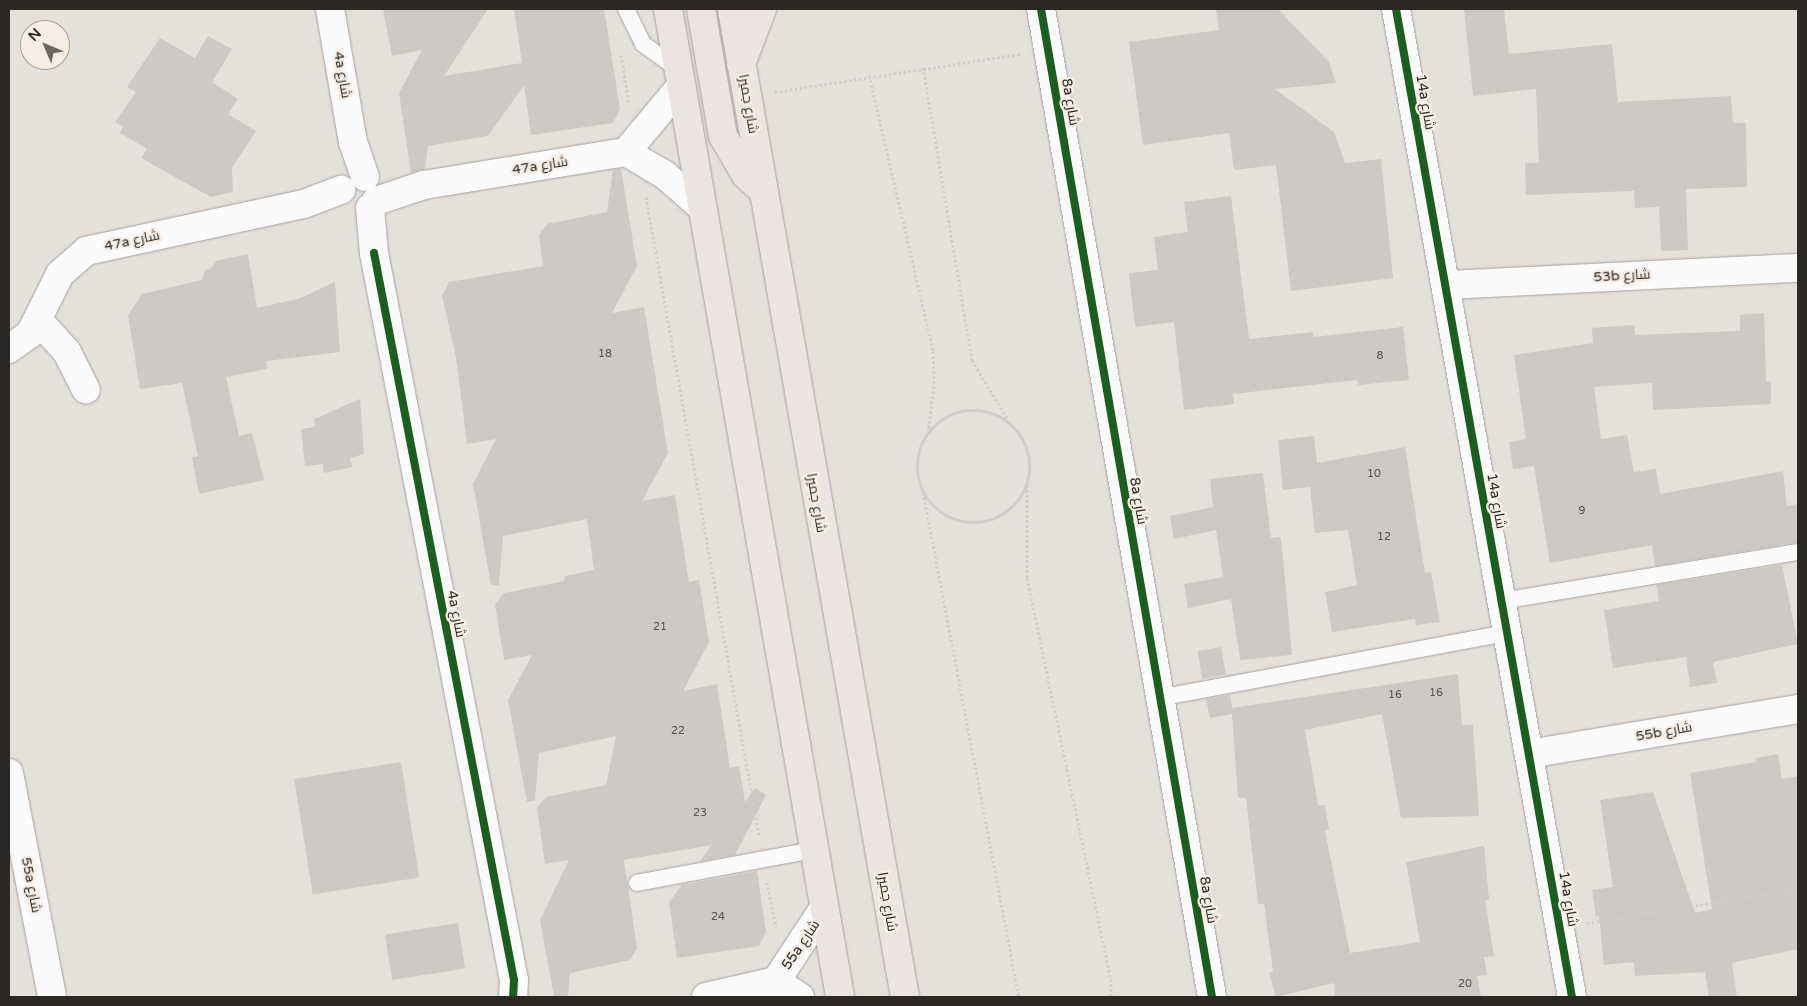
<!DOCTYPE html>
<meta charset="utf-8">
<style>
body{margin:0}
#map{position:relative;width:1807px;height:1006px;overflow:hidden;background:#e6e0db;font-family:"Varela Round",Cairo,sans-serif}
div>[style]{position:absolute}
.building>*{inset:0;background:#cdc9c5;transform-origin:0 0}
.path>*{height:3px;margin-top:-1.5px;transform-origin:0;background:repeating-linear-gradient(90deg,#d0cecd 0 2.5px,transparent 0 5px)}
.path>.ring{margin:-1.5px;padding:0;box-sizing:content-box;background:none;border:3px solid #d0cecd;border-radius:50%}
.roads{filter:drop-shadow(0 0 1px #a7a29e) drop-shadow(0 0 1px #a7a29e)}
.service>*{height:16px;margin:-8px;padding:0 8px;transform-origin:8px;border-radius:8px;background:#fbfafa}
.minor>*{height:28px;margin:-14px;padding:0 14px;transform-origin:14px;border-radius:14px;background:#fbfafa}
.primary>*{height:28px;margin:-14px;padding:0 14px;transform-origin:14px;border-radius:14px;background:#ece4e1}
.cycleway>*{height:8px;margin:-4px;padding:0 4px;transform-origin:4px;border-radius:4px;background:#1b5e20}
span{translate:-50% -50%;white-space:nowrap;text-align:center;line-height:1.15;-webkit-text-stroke:4.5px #f8ede3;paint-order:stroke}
.number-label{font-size:11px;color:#54504c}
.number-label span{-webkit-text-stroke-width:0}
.street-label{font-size:14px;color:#2c2824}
.frame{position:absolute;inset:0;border:10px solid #2c2824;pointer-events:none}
.north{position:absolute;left:20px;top:20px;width:50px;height:50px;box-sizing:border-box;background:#f8ede3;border:1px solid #a69e97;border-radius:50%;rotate:315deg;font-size:14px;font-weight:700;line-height:20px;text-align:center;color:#2c2824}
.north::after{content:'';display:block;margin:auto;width:18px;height:22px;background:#6d6864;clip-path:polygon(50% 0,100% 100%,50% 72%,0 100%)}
</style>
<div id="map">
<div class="building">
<i style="clip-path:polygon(383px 9px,488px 9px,444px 76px,522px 63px,514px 9px,604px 9px,620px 109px,613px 123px,531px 135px,524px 85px,488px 136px,428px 146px,425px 169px,411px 173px,399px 93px,422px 50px,392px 56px)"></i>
<i style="clip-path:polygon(1216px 9px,1278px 9px,1329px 62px,1336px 83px,1275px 89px,1334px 132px,1345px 163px,1381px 159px,1393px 278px,1291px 291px,1276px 165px,1234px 170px,1229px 133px,1143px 145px,1129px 42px,1219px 30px)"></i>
<i style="clip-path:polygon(1464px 9px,1504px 9px,1509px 54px,1612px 44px,1618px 102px,1731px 96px,1733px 123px,1746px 123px,1747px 187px,1686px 189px,1688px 250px,1661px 251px,1659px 207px,1635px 208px,1634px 191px,1526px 195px,1525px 163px,1539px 163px,1536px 89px,1473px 96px)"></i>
<i style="clip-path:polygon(208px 36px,232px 49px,212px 82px,238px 99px,228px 114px,256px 131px,232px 168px,233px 192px,211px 197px,141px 158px,147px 149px,120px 133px,123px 127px,115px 122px,136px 92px,127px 87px,160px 38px,195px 58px)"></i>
<i style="clip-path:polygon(621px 169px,637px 266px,612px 313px,644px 307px,668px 453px,642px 501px,675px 495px,689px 582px,699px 580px,709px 642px,683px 691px,717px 684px,730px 768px,739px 766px,745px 802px,755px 788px,766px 795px,735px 855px,700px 861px,712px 845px,624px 860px,637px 948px,630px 960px,570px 973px,568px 997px,554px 997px,540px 920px,569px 860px,545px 864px,537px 808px,546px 797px,606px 785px,616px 736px,539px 753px,535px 801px,527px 802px,508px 700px,532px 655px,504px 660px,495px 604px,504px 593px,564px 581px,565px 576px,594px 570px,587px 519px,503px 536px,499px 585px,491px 585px,473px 484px,496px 439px,467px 444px,456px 357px,442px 296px,449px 282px,543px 266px,539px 235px,547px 224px,607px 212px,613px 170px)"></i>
<i style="clip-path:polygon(1231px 196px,1249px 339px,1313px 332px,1313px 337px,1403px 327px,1409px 380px,1358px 385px,1357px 380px,1233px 394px,1234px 404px,1184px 410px,1174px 322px,1135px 327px,1129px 273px,1158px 270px,1154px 237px,1188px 232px,1184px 202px)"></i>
<i style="clip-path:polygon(248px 254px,257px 308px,298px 299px,335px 282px,340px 352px,266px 361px,267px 369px,226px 377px,239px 436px,252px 433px,264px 480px,199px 494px,192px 457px,198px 456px,182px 383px,140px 389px,128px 315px,142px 294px,202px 280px,205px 270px,211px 269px,216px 261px)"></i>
<i style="clip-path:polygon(1764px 313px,1766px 382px,1771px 381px,1771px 404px,1653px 410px,1652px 383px,1594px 387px,1601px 439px,1627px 435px,1634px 472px,1656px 469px,1660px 494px,1783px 471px,1787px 506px,1798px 504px,1798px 542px,1655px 566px,1652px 545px,1550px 563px,1534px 466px,1513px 469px,1509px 442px,1526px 439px,1514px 355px,1593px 343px,1592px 328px,1634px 325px,1635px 335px,1740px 331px,1740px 315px)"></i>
<i style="clip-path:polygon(360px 399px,364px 454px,350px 458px,352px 467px,324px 473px,323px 464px,305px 466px,301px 429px,315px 427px,314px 419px)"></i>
<i style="clip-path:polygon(1314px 436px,1317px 463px,1405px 447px,1425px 573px,1431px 572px,1440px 622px,1416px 625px,1415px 619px,1332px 632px,1325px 592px,1357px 585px,1348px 530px,1315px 533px,1310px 487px,1283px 490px,1278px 440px)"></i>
<i style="clip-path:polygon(1263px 473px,1271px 538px,1281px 537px,1292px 655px,1240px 660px,1231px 599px,1188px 608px,1184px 584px,1223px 577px,1216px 530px,1174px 539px,1170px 516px,1213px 507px,1210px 479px)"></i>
<i style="clip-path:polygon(1782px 565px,1798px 644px,1713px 662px,1717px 683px,1690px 687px,1686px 657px,1613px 668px,1604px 610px,1659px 601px,1657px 585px)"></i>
<i style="left:1221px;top:647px;width:28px;height:24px;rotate:80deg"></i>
<i style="clip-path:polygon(1458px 674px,1462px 725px,1473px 725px,1479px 816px,1401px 818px,1382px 714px,1305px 730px,1318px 805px,1325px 805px,1329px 829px,1325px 831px,1350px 953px,1420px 942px,1406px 862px,1484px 846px,1489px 900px,1485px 900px,1494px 956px,1484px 957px,1487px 975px,1477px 976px,1481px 997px,1335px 997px,1334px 983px,1276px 997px,1269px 973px,1273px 972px,1264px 904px,1258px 904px,1246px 798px,1238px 798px,1232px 714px,1210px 718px,1206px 699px,1230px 695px,1232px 708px)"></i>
<i style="clip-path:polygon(1778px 754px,1782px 779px,1798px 776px,1798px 949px,1732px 963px,1737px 997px,1709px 997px,1705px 972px,1635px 976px,1634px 962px,1604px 965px,1599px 916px,1596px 917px,1592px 890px,1613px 887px,1600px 800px,1653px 792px,1695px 913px,1712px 909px,1690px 773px,1756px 762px,1755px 758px)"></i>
<i style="left:401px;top:762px;width:117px;height:108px;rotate:81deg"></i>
<i style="clip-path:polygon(757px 871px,766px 932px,759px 946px,677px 958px,669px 902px,682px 885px)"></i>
<i style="left:458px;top:923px;width:46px;height:74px;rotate:81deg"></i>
</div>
<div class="path">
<i style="left:621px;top:55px;width:49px;rotate:80.5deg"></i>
<i style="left:923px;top:67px;width:297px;rotate:80.5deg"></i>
<i style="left:972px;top:360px;width:70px;rotate:59deg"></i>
<i style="left:869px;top:75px;width:283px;rotate:76.9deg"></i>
<i style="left:933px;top:351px;width:35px;rotate:88deg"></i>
<i style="left:934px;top:386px;width:46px;rotate:97.4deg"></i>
<i style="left:775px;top:92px;width:248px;rotate:-8.8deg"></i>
<i style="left:646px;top:197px;width:649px;rotate:79.97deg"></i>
<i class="ring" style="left:917px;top:410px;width:109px;height:109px"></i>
<i style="left:1027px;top:485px;width:93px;rotate:90deg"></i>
<i style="left:1027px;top:578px;width:410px;rotate:78.2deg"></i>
<i style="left:1111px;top:979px;width:18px;rotate:90deg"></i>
<i style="left:923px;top:492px;width:514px;rotate:79.24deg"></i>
<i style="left:767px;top:882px;width:46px;rotate:78.7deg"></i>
<i style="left:1587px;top:923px;width:214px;rotate:-9.2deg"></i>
</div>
<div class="roads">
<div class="service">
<i style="left:626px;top:9px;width:39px;rotate:64deg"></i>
<i style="left:643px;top:44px;width:43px;rotate:35.5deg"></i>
<i style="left:1501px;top:601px;width:301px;rotate:-9.4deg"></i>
<i style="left:1159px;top:698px;width:354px;rotate:-10.6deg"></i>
<i style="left:637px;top:883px;width:180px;rotate:-10.6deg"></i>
</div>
<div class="minor">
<i style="left:330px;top:9px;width:135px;rotate:80.2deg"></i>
<i style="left:353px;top:142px;width:37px;rotate:71deg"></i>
<i style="left:1041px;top:9px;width:1003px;rotate:80.18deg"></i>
<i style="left:1396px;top:9px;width:1004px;rotate:79.9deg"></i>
<i style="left:626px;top:152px;width:45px;rotate:30.5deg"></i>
<i style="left:665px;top:175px;width:45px;rotate:41.4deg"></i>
<i style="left:376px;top:201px;width:51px;rotate:-18.4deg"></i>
<i style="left:424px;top:185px;width:205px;rotate:-9.3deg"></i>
<i style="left:626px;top:152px;width:86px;rotate:-50.2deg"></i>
<i style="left:370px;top:208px;width:45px;rotate:84.9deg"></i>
<i style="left:374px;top:253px;width:740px;rotate:79.1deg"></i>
<i style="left:514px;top:980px;width:17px;rotate:93deg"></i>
<i style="left:1446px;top:285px;width:352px;rotate:-2.8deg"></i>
<i style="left:39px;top:321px;width:42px;rotate:47.9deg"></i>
<i style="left:67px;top:352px;width:42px;rotate:63.4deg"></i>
<i style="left:9px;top:349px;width:26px;rotate:-36deg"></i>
<i style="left:30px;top:334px;width:67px;rotate:-63.4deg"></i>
<i style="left:60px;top:274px;width:35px;rotate:-41deg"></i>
<i style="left:86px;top:251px;width:223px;rotate:-12.2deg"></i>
<i style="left:304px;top:204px;width:40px;rotate:-21deg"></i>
<i style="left:1529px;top:754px;width:273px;rotate:-9.5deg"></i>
<i style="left:9px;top:773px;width:228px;rotate:79.1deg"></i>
<i style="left:776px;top:981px;width:29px;rotate:34deg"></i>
<i style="left:706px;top:997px;width:72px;rotate:-12.9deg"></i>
<i style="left:776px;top:981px;width:87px;rotate:-56.7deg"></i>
</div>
<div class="primary">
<i style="left:668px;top:9px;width:1003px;rotate:80.12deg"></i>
<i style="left:701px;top:9px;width:129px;rotate:80.2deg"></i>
<i style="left:723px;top:136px;width:45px;rotate:59.5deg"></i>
<i style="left:746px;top:175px;width:23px;rotate:43deg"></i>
<i style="left:732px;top:9px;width:1003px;rotate:80.07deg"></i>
<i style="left:741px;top:64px;width:59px;rotate:-69.1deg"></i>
</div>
</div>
<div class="cycleway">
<i style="left:1041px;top:9px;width:1003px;rotate:80.18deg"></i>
<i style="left:1396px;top:9px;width:1004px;rotate:79.9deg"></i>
<i style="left:374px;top:253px;width:740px;rotate:79.1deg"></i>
<i style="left:514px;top:980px;width:17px;rotate:93deg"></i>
</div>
<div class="number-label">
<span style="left:605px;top:354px">18</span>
<span style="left:1380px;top:356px">8</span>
<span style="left:1374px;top:474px">10</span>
<span style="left:1582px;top:511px">9</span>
<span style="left:1384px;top:537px">12</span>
<span style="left:660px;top:627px">21</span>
<span style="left:1436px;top:693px">16</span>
<span style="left:1395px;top:695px">16</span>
<span style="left:678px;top:731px">22</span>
<span style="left:700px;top:813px">23</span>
<span style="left:718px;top:917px">24</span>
<span style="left:1465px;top:984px">20</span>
</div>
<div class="street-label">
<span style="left:342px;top:75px;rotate:80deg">4a شارع</span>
<span style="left:1070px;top:102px;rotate:80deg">8a شارع</span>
<span style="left:1425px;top:102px;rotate:80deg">14a شارع</span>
<span style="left:748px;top:104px;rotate:80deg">شارع جميرا</span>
<span style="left:540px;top:166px;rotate:-9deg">47a شارع</span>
<span style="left:132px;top:241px;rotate:-12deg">47a شارع</span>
<span style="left:1622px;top:276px;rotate:-3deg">53b شارع</span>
<span style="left:1138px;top:501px;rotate:80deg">8a شارع</span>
<span style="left:1496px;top:501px;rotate:80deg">14a شارع</span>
<span style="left:816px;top:503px;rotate:80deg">شارع جميرا</span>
<span style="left:456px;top:614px;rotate:79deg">4a شارع</span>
<span style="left:1664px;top:732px;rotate:-10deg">55b شارع</span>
<span style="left:31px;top:885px;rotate:79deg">55a شارع</span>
<span style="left:1568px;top:899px;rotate:80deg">14a شارع</span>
<span style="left:1208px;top:900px;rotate:80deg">8a شارع</span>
<span style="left:887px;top:902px;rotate:80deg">شارع جميرا</span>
<span style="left:801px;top:945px;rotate:-56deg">55a شارع</span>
</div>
<div class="frame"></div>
<div class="north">N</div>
</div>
